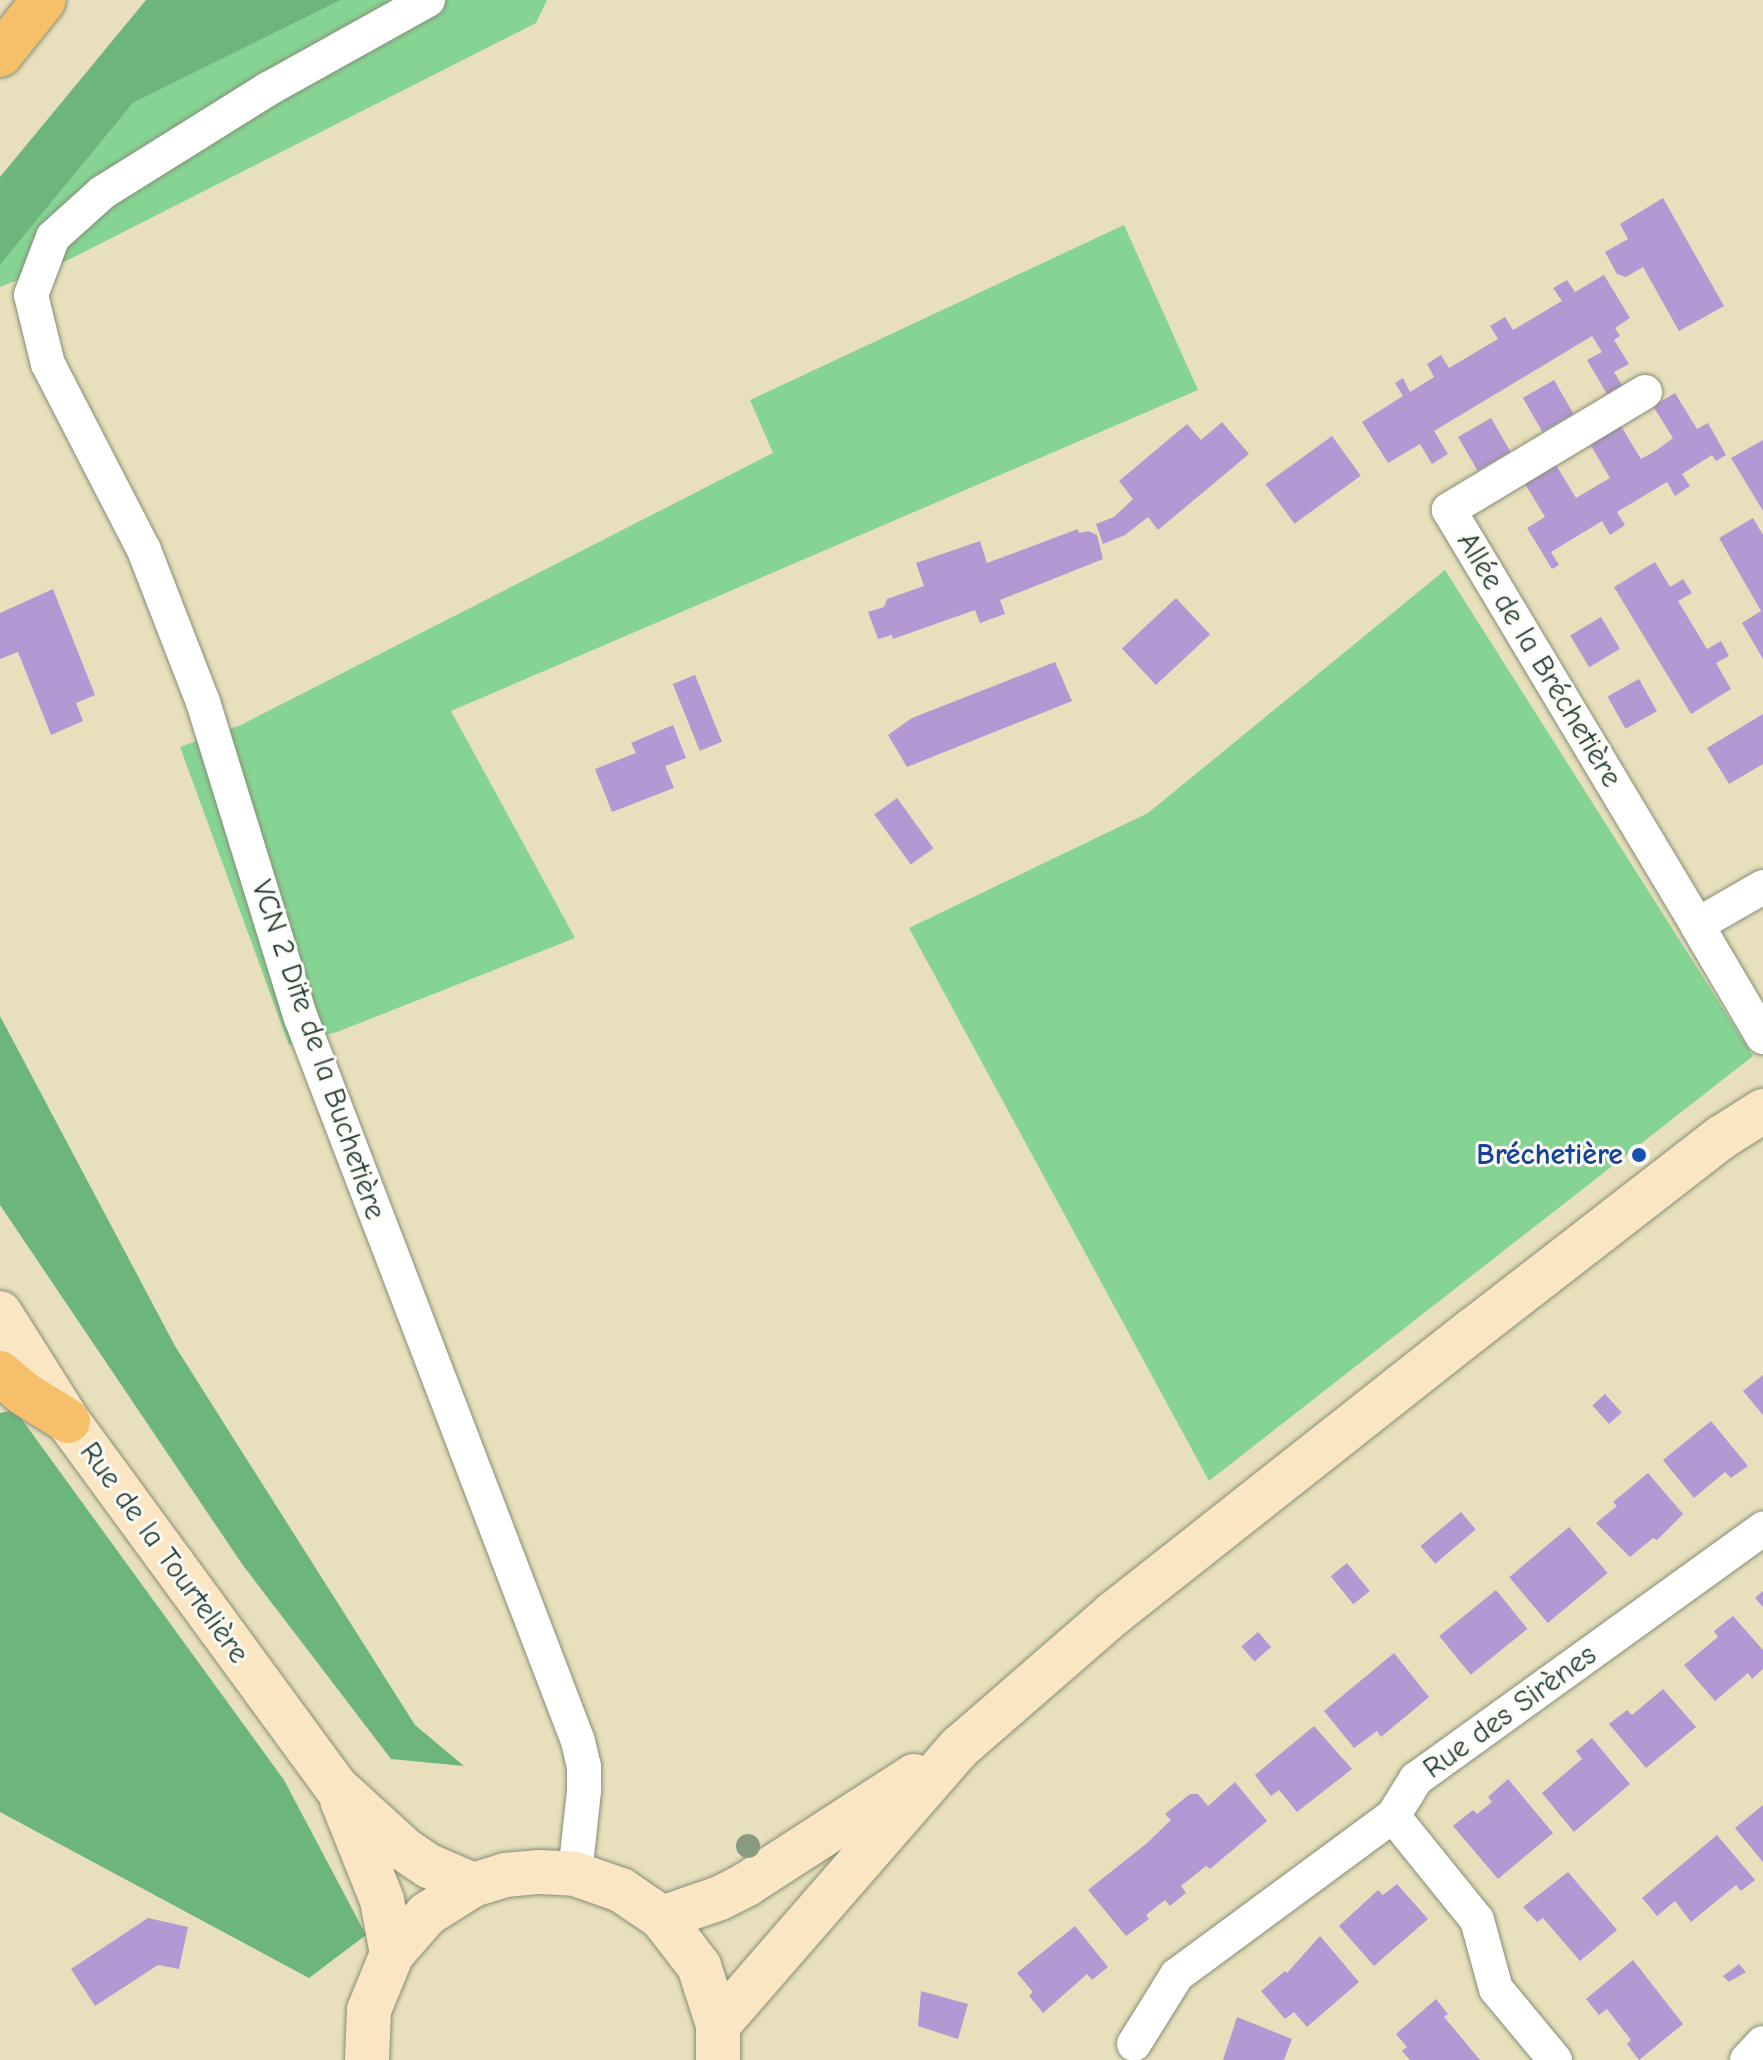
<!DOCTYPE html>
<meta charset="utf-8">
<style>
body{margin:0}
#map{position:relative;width:1763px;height:2060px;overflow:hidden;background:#e8e0bc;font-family:"Comic Neue",sans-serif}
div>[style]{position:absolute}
.green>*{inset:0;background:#86d493}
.forest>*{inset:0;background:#6cb67d}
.building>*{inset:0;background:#b398d4;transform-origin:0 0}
.roads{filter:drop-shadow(0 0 2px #848e78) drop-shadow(0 0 2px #848e78)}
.street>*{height:34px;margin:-17px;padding:0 17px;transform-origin:17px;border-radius:17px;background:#fff}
.secondary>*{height:44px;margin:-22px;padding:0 22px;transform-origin:22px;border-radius:22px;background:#fbe6c4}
.highway>*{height:44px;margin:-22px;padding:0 22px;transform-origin:22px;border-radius:22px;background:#f6c06b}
.trees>*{width:24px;height:24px;margin:-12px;border-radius:50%;background:#889b7e}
.dots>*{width:22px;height:22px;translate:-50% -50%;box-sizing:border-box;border:4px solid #fdfcf7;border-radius:50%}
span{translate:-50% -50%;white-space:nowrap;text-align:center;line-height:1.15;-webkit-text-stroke:6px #fdfcf7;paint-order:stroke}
.street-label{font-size:30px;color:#1f3d34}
.transit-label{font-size:30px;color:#164399;font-weight:700}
.right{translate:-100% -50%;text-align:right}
</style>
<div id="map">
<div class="green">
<i style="clip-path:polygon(341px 0,547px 0,536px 23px,70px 259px,0 287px,0 265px,133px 103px)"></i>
<i style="clip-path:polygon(1124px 225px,1198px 390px,451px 711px,575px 938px,337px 1032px,289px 1045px,180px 747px,241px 725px,773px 453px,750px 400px)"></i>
<i style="clip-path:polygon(1445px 570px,1753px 1056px,1209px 1481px,909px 928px,1148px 813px)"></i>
</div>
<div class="forest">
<i style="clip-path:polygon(146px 0,341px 0,133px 103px,0 265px,0 177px)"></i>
<i style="clip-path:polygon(0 1016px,175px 1346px,415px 1725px,464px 1766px,391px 1759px,242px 1564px,0 1205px)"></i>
<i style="clip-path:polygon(15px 1410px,284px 1780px,366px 1935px,309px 1978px,0 1812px,0 1413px)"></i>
</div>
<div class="building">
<i style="clip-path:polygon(1663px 198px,1724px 306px,1679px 331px,1643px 267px,1626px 277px,1617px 274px,1605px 252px,1628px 239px,1620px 224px)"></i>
<i style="clip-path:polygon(1604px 275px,1630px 318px,1615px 328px,1620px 336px,1614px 340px,1629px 364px,1614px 372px,1622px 385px,1607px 394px,1587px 360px,1602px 352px,1592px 336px,1434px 431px,1448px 454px,1432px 464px,1420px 444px,1388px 463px,1362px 422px,1403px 396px,1395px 383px,1403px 378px,1410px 392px,1434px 377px,1427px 364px,1441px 355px,1449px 368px,1498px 339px,1490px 326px,1505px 317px,1513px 330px,1562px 301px,1553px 288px,1567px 280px,1575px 292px)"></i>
<i style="left:1554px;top:380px;width:39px;height:36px;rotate:60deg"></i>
<i style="clip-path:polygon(1675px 393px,1697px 429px,1708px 423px,1726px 455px,1716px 461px,1712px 455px,1682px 474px,1690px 486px,1675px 496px,1667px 482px,1617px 512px,1625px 525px,1610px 535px,1602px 521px,1551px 552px,1559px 565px,1552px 569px,1527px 528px,1545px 517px,1525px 484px,1556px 465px,1576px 498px,1610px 478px,1590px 444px,1621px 426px,1641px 459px,1657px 450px,1673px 438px,1653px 406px)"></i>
<i style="left:1491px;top:418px;width:39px;height:38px;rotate:60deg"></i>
<i style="clip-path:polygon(1222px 422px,1249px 454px,1158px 530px,1148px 517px,1125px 535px,1103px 544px,1096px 524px,1114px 517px,1133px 499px,1119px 481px,1187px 424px,1201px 440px)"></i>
<i style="left:1332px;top:436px;width:49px;height:82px;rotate:54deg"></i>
<i style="clip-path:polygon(1763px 440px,1763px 511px,1731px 458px)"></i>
<i style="clip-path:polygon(1753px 518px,1763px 535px,1763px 659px,1742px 623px,1761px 611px,1719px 538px)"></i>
<i style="clip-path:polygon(1078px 529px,1079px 533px,1088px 531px,1097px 535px,1103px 559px,1000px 600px,1005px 614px,980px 623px,975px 610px,893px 639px,892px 635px,878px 639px,868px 612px,884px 607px,887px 599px,924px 586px,916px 563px,980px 541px,987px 563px)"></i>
<i style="clip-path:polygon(1655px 562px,1670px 587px,1683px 579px,1692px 593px,1678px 601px,1707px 649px,1721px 641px,1729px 656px,1716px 663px,1731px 689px,1691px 714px,1614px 587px)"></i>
<i style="clip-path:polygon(53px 589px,95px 695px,76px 703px,83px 721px,51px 735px,18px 652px,0 659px,0 613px)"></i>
<i style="left:1176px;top:598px;width:50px;height:74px;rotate:47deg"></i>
<i style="left:1601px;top:617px;width:37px;height:36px;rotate:59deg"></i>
<i style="clip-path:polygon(1055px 662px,1072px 701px,907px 767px,888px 735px,912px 718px)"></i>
<i style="left:695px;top:675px;width:72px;height:24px;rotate:68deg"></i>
<i style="left:1639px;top:679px;width:37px;height:36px;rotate:61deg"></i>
<i style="clip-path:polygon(1763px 714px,1763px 764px,1729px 784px,1707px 748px)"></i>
<i style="clip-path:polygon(673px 725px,686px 758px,665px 766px,674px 788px,612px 812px,595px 769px,636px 753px,631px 743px)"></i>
<i style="left:897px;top:798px;width:62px;height:28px;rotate:54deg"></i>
<i style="clip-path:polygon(1763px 1375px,1763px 1415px,1743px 1391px)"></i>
<i style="left:1605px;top:1394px;width:25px;height:17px;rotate:48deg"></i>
<i style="clip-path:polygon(1711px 1421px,1748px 1466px,1731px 1478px,1725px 1472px,1694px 1498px,1663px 1460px)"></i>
<i style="clip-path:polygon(1648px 1473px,1683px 1514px,1657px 1540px,1653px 1538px,1630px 1557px,1596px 1523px,1617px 1506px,1613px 1502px)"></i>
<i style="left:1461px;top:1512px;width:23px;height:53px;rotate:50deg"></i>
<i style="left:1569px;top:1527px;width:60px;height:78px;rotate:50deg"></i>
<i style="left:1347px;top:1563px;width:36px;height:21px;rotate:51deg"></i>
<i style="left:1496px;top:1590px;width:50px;height:73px;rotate:51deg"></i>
<i style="clip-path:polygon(1763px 1591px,1763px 1607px,1755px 1598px)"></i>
<i style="clip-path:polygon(1733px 1616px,1763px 1650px,1763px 1669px,1752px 1679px,1748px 1673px,1715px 1701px,1684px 1665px,1718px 1637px,1714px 1631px)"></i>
<i style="left:1258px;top:1632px;width:20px;height:22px;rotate:49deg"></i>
<i style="clip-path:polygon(1394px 1653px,1429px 1697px,1381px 1737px,1377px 1731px,1354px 1748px,1324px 1711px)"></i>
<i style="clip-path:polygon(1663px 1689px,1696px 1727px,1646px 1768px,1609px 1724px,1627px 1710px,1632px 1715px)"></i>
<i style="clip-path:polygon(1314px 1726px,1352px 1769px,1297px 1812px,1279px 1790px,1271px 1796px,1255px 1775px)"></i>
<i style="clip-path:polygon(1592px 1738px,1630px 1784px,1574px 1832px,1542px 1793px,1582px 1759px,1576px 1751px)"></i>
<i style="clip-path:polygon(1508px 1779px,1553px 1833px,1498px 1879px,1453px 1826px,1473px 1810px,1477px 1814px,1492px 1802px,1488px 1797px)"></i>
<i style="clip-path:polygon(1235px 1782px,1267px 1821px,1210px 1869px,1206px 1866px,1181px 1886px,1186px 1893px,1170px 1906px,1165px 1900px,1146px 1915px,1149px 1919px,1126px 1936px,1088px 1890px,1146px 1844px,1171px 1820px,1165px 1814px,1190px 1794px,1198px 1794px,1208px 1806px)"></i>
<i style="clip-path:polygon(1763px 1805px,1763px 1862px,1735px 1828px)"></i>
<i style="clip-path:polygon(1717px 1835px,1755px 1880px,1741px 1891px,1736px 1885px,1691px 1922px,1675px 1901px,1657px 1916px,1642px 1898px)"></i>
<i style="clip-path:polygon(1568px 1872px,1617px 1930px,1580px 1961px,1543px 1918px,1537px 1922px,1523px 1907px)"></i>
<i style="clip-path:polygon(1397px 1884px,1428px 1919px,1374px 1966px,1339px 1926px,1378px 1890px,1383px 1895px)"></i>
<i style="clip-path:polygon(148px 1918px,188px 1927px,179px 1969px,158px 1965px,95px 2006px,71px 1969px)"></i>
<i style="clip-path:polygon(1075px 1926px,1108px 1967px,1092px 1980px,1087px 1974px,1043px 2013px,1029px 1996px,1033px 1992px,1017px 1973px)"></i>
<i style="clip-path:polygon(1320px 1936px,1359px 1982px,1307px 2027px,1294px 2012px,1285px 2019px,1261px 1991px,1285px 1971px,1287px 1973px)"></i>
<i style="clip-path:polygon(1633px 1960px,1683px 2024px,1639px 2060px,1627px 2044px,1631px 2040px,1607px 2009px,1599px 2015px,1586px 1999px)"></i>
<i style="clip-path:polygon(1739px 1964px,1746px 1972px,1729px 1982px,1723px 1976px)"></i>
<i style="clip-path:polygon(921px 1991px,968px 2004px,958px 2039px,918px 2026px)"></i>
<i style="clip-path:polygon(1436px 1999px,1448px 2014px,1444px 2017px,1480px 2060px,1410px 2060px,1402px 2051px,1407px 2047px,1396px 2034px)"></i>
<i style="clip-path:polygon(1237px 2017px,1292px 2039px,1284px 2060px,1223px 2060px)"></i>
</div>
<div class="roads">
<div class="street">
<i style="left:428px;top:0;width:183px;rotate:150.9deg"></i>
<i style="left:268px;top:89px;width:195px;rotate:148deg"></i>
<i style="left:103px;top:192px;width:67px;rotate:138deg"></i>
<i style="left:53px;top:237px;width:62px;rotate:110.8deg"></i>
<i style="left:31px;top:295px;width:71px;rotate:76.2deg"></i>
<i style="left:48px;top:364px;width:209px;rotate:62.7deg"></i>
<i style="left:144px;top:550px;width:163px;rotate:68.8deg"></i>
<i style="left:203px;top:702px;width:331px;rotate:72.8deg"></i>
<i style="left:301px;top:1018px;width:774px;rotate:69.04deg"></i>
<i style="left:578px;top:1741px;width:26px;rotate:77deg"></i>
<i style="left:584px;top:1766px;width:25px;rotate:90deg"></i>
<i style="left:584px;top:1791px;width:83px;rotate:96.2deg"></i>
<i style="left:1645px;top:392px;width:229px;rotate:149deg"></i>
<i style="left:1449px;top:510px;width:483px;rotate:59.1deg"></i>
<i style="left:1763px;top:887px;width:76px;rotate:150.1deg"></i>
<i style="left:1697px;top:925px;width:130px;rotate:59.5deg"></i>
<i style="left:1134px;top:2044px;width:81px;rotate:-58.1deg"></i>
<i style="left:1177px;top:1975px;width:268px;rotate:-36.4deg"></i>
<i style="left:1555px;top:2060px;width:92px;rotate:-129.7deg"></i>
<i style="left:1496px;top:1989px;width:72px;rotate:-105.4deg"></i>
<i style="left:1477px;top:1920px;width:134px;rotate:-128.9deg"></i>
<i style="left:1393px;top:1816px;width:44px;rotate:-58.1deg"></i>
<i style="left:1416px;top:1779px;width:428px;rotate:-35.8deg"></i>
<i style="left:1747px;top:2060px;width:23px;rotate:-47deg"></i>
</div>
<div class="secondary">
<i style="left:0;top:1313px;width:128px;rotate:57.8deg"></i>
<i style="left:68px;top:1421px;width:454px;rotate:53.8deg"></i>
<i style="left:336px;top:1787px;width:93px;rotate:42.4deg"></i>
<i style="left:405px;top:1850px;width:29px;rotate:34deg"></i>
<i style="left:429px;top:1866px;width:48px;rotate:23.4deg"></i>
<i style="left:342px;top:1800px;width:108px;rotate:68.2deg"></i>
<i style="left:382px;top:1900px;width:55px;rotate:79.5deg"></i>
<i style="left:662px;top:1918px;width:61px;rotate:-19deg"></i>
<i style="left:720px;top:1898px;width:30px;rotate:-27deg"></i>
<i style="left:747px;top:1884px;width:199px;rotate:-32.9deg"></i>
<i style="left:718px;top:2025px;width:369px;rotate:-49deg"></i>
<i style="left:960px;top:1747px;width:203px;rotate:-41deg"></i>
<i style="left:1113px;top:1614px;width:459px;rotate:-38.3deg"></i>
<i style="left:1473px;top:1330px;width:315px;rotate:-37.8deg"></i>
<i style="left:1722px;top:1137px;width:49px;rotate:-32.4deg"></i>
<i style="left:367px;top:2060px;width:50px;rotate:-87.7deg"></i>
<i style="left:369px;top:2010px;width:61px;rotate:-67.7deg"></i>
<i style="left:392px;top:1954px;width:53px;rotate:-48.8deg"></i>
<i style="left:427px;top:1914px;width:54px;rotate:-32.2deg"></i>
<i style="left:473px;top:1885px;width:34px;rotate:-17deg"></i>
<i style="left:505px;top:1875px;width:35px;rotate:-5deg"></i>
<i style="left:540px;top:1872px;width:35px;rotate:3deg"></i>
<i style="left:575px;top:1874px;width:49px;rotate:19.2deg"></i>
<i style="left:621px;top:1890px;width:50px;rotate:34.3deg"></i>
<i style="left:662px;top:1918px;width:61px;rotate:52.4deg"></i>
<i style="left:699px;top:1966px;width:62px;rotate:72.1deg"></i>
<i style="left:718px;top:2025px;width:35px;rotate:90deg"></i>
</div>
<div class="highway">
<i style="left:0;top:55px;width:70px;rotate:-51.3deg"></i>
<i style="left:0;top:1373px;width:30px;rotate:41deg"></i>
<i style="left:23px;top:1393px;width:53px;rotate:31.9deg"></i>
</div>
</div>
<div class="trees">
<i style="left:748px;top:1846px"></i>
</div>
<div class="dots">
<i style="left:1639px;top:1155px;background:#1a4fb4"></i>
</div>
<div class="street-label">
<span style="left:1539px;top:660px;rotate:59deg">Allée de la Bréchetière</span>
<span style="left:318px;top:1050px;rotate:71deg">VCN 2 Dite de la Buchetière</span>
<span style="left:164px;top:1553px;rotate:54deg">Rue de la Tourtelière</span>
<span style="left:1510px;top:1712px;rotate:-36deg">Rue des Sirènes</span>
</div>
<div class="transit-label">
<span class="right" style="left:1623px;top:1155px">Bréchetière</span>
</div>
</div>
